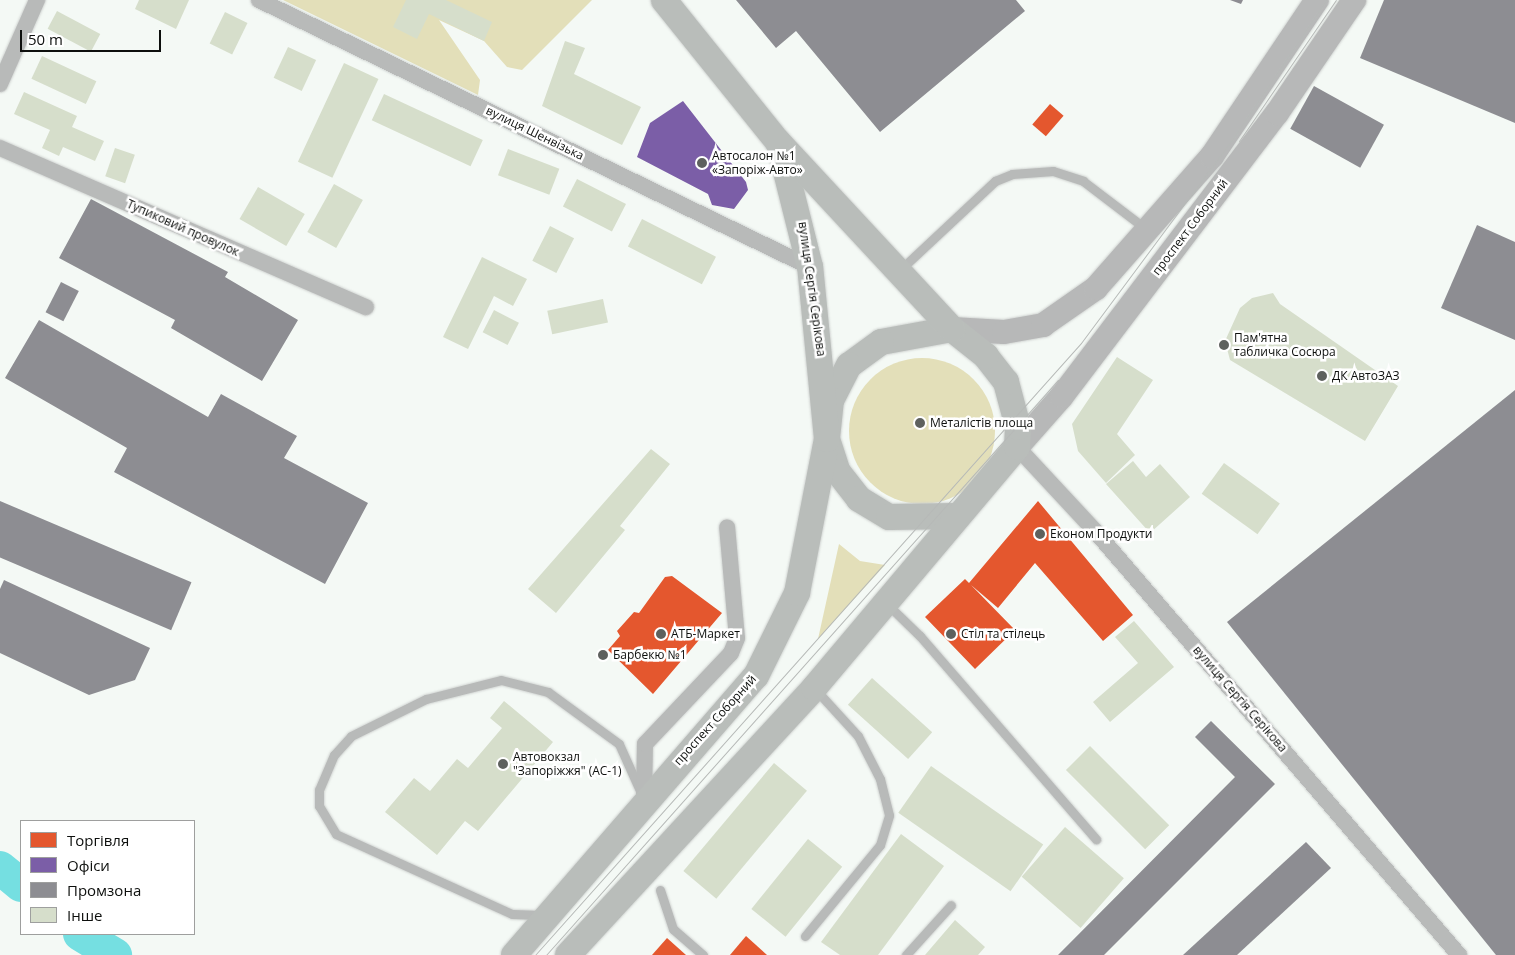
<!DOCTYPE html>
<meta charset="utf-8">
<style>
body{margin:0}
#map{position:relative;width:1515px;height:955px;overflow:hidden;background:#f4f9f5;font-family:"Open Sans",sans-serif}
div>[style]{position:absolute}
.green>*{inset:0;background:#e3dfb9}
.round{border-radius:50%}
.shops>*{inset:0;background:#e4572e;transform-origin:0 0}
.offices>*{inset:0;background:#7b5ea7}
.industry>*{inset:0;background:#8d8d92;transform-origin:0 0}
.river>*{height:34px;margin:-17px;padding:0 17px;transform-origin:17px;border-radius:17px;background:#75dfe1}
.building>*{inset:0;background:#d6decb;transform-origin:0 0}
.roads{filter:drop-shadow(0 0 1px #d0d3d1) drop-shadow(0 0 1px #d0d3d1)}
.service>*{height:9px;margin:-4.5px;padding:0 4.5px;transform-origin:4.5px;border-radius:4.5px;background:#b8bab9}
.minor>*{height:16px;margin:-8px;padding:0 8px;transform-origin:8px;border-radius:8px;background:#b8bab9}
.secondary>*{height:24px;margin:-12px;padding:0 12px;transform-origin:12px;border-radius:12px;background:#b7b8b8}
.primary>*{height:26px;margin:-13px;padding:0 13px;transform-origin:13px;border-radius:13px;background:#b9bdba}
.tram>*{height:1px;margin:-0.5px;padding:0 0.5px;transform-origin:0.5px;border-radius:0.5px;background:#b6b9b7}
.dots>*{width:14px;height:14px;translate:-50% -50%;box-sizing:border-box;border:2px solid #fff;border-radius:50%}
span{translate:-50% -50%;white-space:nowrap;text-align:center;line-height:1.15;-webkit-text-stroke:5px #fff;paint-order:stroke}
.street-label{font-size:12px;color:#0d0f0d}
.poi-label{font-size:12px;color:#0d0f0d}
.left{translate:0 -50%;text-align:left}
.legend{position:absolute;left:20px;top:820px;width:175px;height:115px;box-sizing:border-box;background:#fff;border:1px solid #9e9f9e;margin:0;padding:6px 9px;list-style:none;font-size:15px;color:#0d0f0d}
.legend li{display:flex;align-items:center;gap:10px;height:25px}
.legend b{width:25px;border:1px solid #9e9f9e}
.scale{position:absolute;left:20px;top:30px;width:141px;height:22px;box-sizing:border-box;border:2px solid #0d0f0d;border-top:0;padding-left:6px;font-size:15px;line-height:18px;white-space:nowrap;color:#0d0f0d;-webkit-text-stroke:4px #fff;paint-order:stroke}
</style>
<div id="map">
<div class="green">
<i style="clip-path:polygon(283px 0,592px 0,522px 70px,507px 67px,484px 41px,439px 20px,480px 80px,478px 95px)"></i>
<i class="round" style="left:849px;top:358px;width:146px;height:146px"></i>
<i style="clip-path:polygon(839px 544px,860px 561px,885px 565px,818px 639px)"></i>
</div>
<div class="shops">
<i style="left:1050px;top:104px;width:18px;height:27px;rotate:41deg"></i>
<i style="clip-path:polygon(1038px 501px,1133px 615px,1103px 641px,1035px 563px,998px 608px,971px 585px,1015px 630px,975px 669px,925px 617px,965px 579px,969px 583px)"></i>
<i style="clip-path:polygon(672px 576px,722px 613px,653px 694px,608px 650px,620px 636px,617px 631px,634px 612px,639px 613px,665px 577px)"></i>
<i style="clip-path:polygon(746px 936px,767px 955px,730px 955px)"></i>
<i style="clip-path:polygon(667px 938px,686px 955px,652px 955px)"></i>
</div>
<div class="offices">
<i style="clip-path:polygon(683px 101px,746px 182px,748px 190px,734px 209px,712px 205px,708px 194px,637px 157px,650px 123px)"></i>
</div>
<div class="industry">
<i style="clip-path:polygon(736px 0,1016px 0,1025px 11px,880px 132px,796px 31px,776px 48px)"></i>
<i style="clip-path:polygon(1230px 0,1243px 0,1241px 4px)"></i>
<i style="clip-path:polygon(1384px 0,1515px 0,1515px 123px,1360px 58px)"></i>
<i style="left:1314px;top:86px;width:80px;height:49px;rotate:29deg"></i>
<i style="clip-path:polygon(91px 199px,228px 272px,225px 277px,298px 320px,262px 381px,171px 328px,175px 320px,59px 258px)"></i>
<i style="clip-path:polygon(1477px 225px,1515px 242px,1515px 340px,1441px 308px)"></i>
<i style="left:61px;top:282px;width:20px;height:34px;rotate:27deg"></i>
<i style="clip-path:polygon(39px 320px,208px 417px,221px 394px,297px 436px,284px 458px,368px 503px,325px 584px,114px 472px,127px 448px,5px 378px)"></i>
<i style="clip-path:polygon(1515px 390px,1515px 955px,1496px 955px,1227px 622px)"></i>
<i style="left:0;top:501px;width:208px;height:52px;rotate:23deg"></i>
<i style="clip-path:polygon(4px 580px,150px 648px,135px 680px,89px 695px,0 653px,0 589px)"></i>
<i style="clip-path:polygon(1211px 721px,1275px 784px,1104px 955px,1058px 955px,1235px 777px,1195px 737px)"></i>
<i style="clip-path:polygon(1306px 842px,1331px 868px,1237px 955px,1183px 955px)"></i>
</div>
<div class="river">
<i style="left:0;top:868px;width:27px;rotate:39deg"></i>
<i style="left:80px;top:934px;width:41px;rotate:31deg"></i>
</div>
<div class="building">
<i style="clip-path:polygon(139px 0,189px 0,176px 29px,135px 9px)"></i>
<i style="clip-path:polygon(406px 0,446px 0,492px 22px,484px 41px,429px 14px,417px 39px,393px 27px)"></i>
<i style="left:57px;top:11px;width:49px;height:20px;rotate:28deg"></i>
<i style="left:225px;top:12px;width:25px;height:35px;rotate:26deg"></i>
<i style="clip-path:polygon(565px 41px,585px 48px,574px 74px,641px 107px,622px 145px,542px 106px)"></i>
<i style="left:288px;top:47px;width:31px;height:34px;rotate:25deg"></i>
<i style="left:42px;top:56px;width:60px;height:25px;rotate:25deg"></i>
<i style="left:344px;top:63px;width:38px;height:109px;rotate:25deg"></i>
<i style="clip-path:polygon(24px 92px,77px 116px,72px 127px,104px 141px,95px 161px,63px 147px,59px 156px,42px 148px,50px 130px,14px 114px)"></i>
<i style="left:384px;top:94px;width:109px;height:29px;rotate:25deg"></i>
<i style="left:115px;top:148px;width:21px;height:30px;rotate:19deg"></i>
<i style="left:508px;top:149px;width:55px;height:28px;rotate:21deg"></i>
<i style="left:577px;top:179px;width:55px;height:31px;rotate:27deg"></i>
<i style="left:334px;top:184px;width:33px;height:55px;rotate:29deg"></i>
<i style="left:258px;top:187px;width:54px;height:37px;rotate:30deg"></i>
<i style="left:642px;top:219px;width:83px;height:31px;rotate:27deg"></i>
<i style="left:550px;top:226px;width:27px;height:39px;rotate:27deg"></i>
<i style="clip-path:polygon(482px 257px,527px 279px,513px 306px,494px 296px,468px 349px,443px 337px)"></i>
<i style="clip-path:polygon(1273px 293px,1280px 304px,1398px 386px,1365px 441px,1230px 360px,1225px 341px,1240px 308px,1252px 298px)"></i>
<i style="left:603px;top:299px;width:24px;height:57px;rotate:78deg"></i>
<i style="left:494px;top:310px;width:28px;height:25px;rotate:27deg"></i>
<i style="clip-path:polygon(1117px 357px,1153px 380px,1117px 434px,1135px 455px,1106px 483px,1078px 451px,1072px 424px)"></i>
<i style="clip-path:polygon(651px 449px,670px 464px,620px 526px,625px 530px,556px 613px,528px 589px)"></i>
<i style="clip-path:polygon(1133px 461px,1146px 477px,1160px 464px,1190px 497px,1150px 533px,1106px 484px)"></i>
<i style="left:1224px;top:463px;width:69px;height:38px;rotate:36deg"></i>
<i style="clip-path:polygon(1134px 621px,1174px 667px,1110px 722px,1093px 702px,1138px 663px,1115px 637px)"></i>
<i style="left:872px;top:678px;width:81px;height:36px;rotate:42deg"></i>
<i style="clip-path:polygon(504px 701px,553px 742px,478px 831px,465px 821px,437px 855px,385px 812px,414px 778px,430px 791px,457px 759px,468px 768px,502px 728px,490px 718px)"></i>
<i style="left:1090px;top:746px;width:112px;height:34px;rotate:45deg"></i>
<i style="left:774px;top:763px;width:43px;height:141px;rotate:40deg"></i>
<i style="left:931px;top:766px;width:137px;height:57px;rotate:35deg"></i>
<i style="left:1065px;top:827px;width:78px;height:66px;rotate:41deg"></i>
<i style="clip-path:polygon(901px 834px,944px 866px,878px 955px,840px 955px,821px 942px)"></i>
<i style="left:808px;top:839px;width:44px;height:90px;rotate:39deg"></i>
<i style="clip-path:polygon(955px 920px,985px 947px,978px 955px,925px 955px)"></i>
</div>
<div class="roads">
<div class="service">
<i style="left:901px;top:269px;width:129px;rotate:-43.1deg"></i>
<i style="left:995px;top:181px;width:18px;rotate:-22deg"></i>
<i style="left:1012px;top:174px;width:41px;rotate:-4.2deg"></i>
<i style="left:1053px;top:171px;width:32px;rotate:18deg"></i>
<i style="left:1083px;top:181px;width:79px;rotate:37.3deg"></i>
<i style="left:887px;top:604px;width:46px;rotate:44.1deg"></i>
<i style="left:920px;top:636px;width:269px;rotate:49.1deg"></i>
<i style="left:660px;top:890px;width:41px;rotate:71.6deg"></i>
<i style="left:673px;top:929px;width:40px;rotate:41deg"></i>
<i style="left:541px;top:915px;width:29px;rotate:-178deg"></i>
<i style="left:512px;top:914px;width:193px;rotate:-155.6deg"></i>
<i style="left:336px;top:834px;width:33px;rotate:-121deg"></i>
<i style="left:319px;top:806px;width:16px;rotate:-90deg"></i>
<i style="left:319px;top:790px;width:38px;rotate:-67deg"></i>
<i style="left:334px;top:755px;width:25px;rotate:-48deg"></i>
<i style="left:351px;top:736px;width:84px;rotate:-26.3deg"></i>
<i style="left:426px;top:699px;width:77px;rotate:-14.2deg"></i>
<i style="left:501px;top:680px;width:49px;rotate:14.3deg"></i>
<i style="left:548px;top:692px;width:88px;rotate:36.2deg"></i>
<i style="left:619px;top:744px;width:54px;rotate:65.8deg"></i>
<i style="left:805px;top:936px;width:118px;rotate:-50.5deg"></i>
<i style="left:880px;top:845px;width:31px;rotate:-73deg"></i>
<i style="left:889px;top:815px;width:37px;rotate:-104deg"></i>
<i style="left:880px;top:779px;width:48px;rotate:-117.1deg"></i>
<i style="left:858px;top:736px;width:62px;rotate:-132.4deg"></i>
<i style="left:906px;top:955px;width:67px;rotate:-48deg"></i>
</div>
<div class="minor">
<i style="left:259px;top:0;width:612px;rotate:25.85deg"></i>
<i style="left:0;top:84px;width:92px;rotate:-66.2deg"></i>
<i style="left:0;top:148px;width:399px;rotate:23.5deg"></i>
<i style="left:1017px;top:447px;width:115px;rotate:47.1deg"></i>
<i style="left:1095px;top:531px;width:559px;rotate:49.35deg"></i>
<i style="left:644px;top:799px;width:55px;rotate:-89deg"></i>
<i style="left:645px;top:744px;width:125px;rotate:-46.6deg"></i>
<i style="left:731px;top:653px;width:16px;rotate:-68deg"></i>
<i style="left:737px;top:638px;width:111px;rotate:-95.1deg"></i>
</div>
<div class="secondary">
<i style="left:952px;top:329px;width:52px;rotate:3.3deg"></i>
<i style="left:1004px;top:332px;width:40px;rotate:-10deg"></i>
<i style="left:1043px;top:325px;width:65px;rotate:-34.9deg"></i>
<i style="left:1096px;top:288px;width:176px;rotate:-48.7deg"></i>
<i style="left:1212px;top:156px;width:188px;rotate:-56.1deg"></i>
<i style="left:1017px;top:447px;width:68px;rotate:-48.6deg"></i>
<i style="left:1062px;top:396px;width:355px;rotate:-52.8deg"></i>
<i style="left:1277px;top:113px;width:137px;rotate:-55.7deg"></i>
</div>
<div class="primary">
<i style="left:952px;top:329px;width:72px;rotate:169.6deg"></i>
<i style="left:881px;top:342px;width:39px;rotate:144deg"></i>
<i style="left:849px;top:365px;width:39px;rotate:117deg"></i>
<i style="left:831px;top:400px;width:39px;rotate:96deg"></i>
<i style="left:827px;top:439px;width:35px;rotate:72deg"></i>
<i style="left:838px;top:472px;width:34px;rotate:52deg"></i>
<i style="left:859px;top:499px;width:35px;rotate:31deg"></i>
<i style="left:889px;top:517px;width:69px;rotate:-0.8deg"></i>
<i style="left:514px;top:955px;width:369px;rotate:-49.1deg"></i>
<i style="left:756px;top:676px;width:93px;rotate:-63.7deg"></i>
<i style="left:797px;top:593px;width:157px;rotate:-79deg"></i>
<i style="left:827px;top:439px;width:173px;rotate:-95.6deg"></i>
<i style="left:810px;top:267px;width:127px;rotate:-104.1deg"></i>
<i style="left:568px;top:955px;width:363px;rotate:-47.3deg"></i>
<i style="left:814px;top:688px;width:315px;rotate:-49.9deg"></i>
<i style="left:1017px;top:447px;width:20px;rotate:-87deg"></i>
<i style="left:1018px;top:427px;width:47px;rotate:-104.9deg"></i>
<i style="left:1006px;top:382px;width:33px;rotate:-128deg"></i>
<i style="left:986px;top:356px;width:43px;rotate:-141.5deg"></i>
<i style="left:952px;top:329px;width:255px;rotate:-132.9deg"></i>
<i style="left:778px;top:142px;width:182px;rotate:-128.8deg"></i>
</div>
</div>
<div class="tram">
<i style="left:1239px;top:141px;width:171px;rotate:-55.5deg"></i>
<i style="left:535px;top:955px;width:820px;rotate:-48.26deg"></i>
<i style="left:1081px;top:343px;width:252px;rotate:-53.4deg"></i>
<i style="left:1231px;top:141px;width:170px;rotate:-56deg"></i>
<i style="left:546px;top:955px;width:770px;rotate:-48.32deg"></i>
</div>
<div class="dots">
<i style="left:702px;top:163px;background:#5e615e"></i>
<i style="left:1224px;top:345px;background:#5e615e"></i>
<i style="left:1322px;top:376px;background:#5e615e"></i>
<i style="left:920px;top:423px;background:#5e615e"></i>
<i style="left:1040px;top:534px;background:#5e615e"></i>
<i style="left:661px;top:634px;background:#5e615e"></i>
<i style="left:951px;top:634px;background:#5e615e"></i>
<i style="left:603px;top:655px;background:#5e615e"></i>
<i style="left:503px;top:764px;background:#5e615e"></i>
</div>
<div class="street-label">
<span style="left:535px;top:133px;rotate:26deg">вулиця Шенвізька</span>
<span style="left:1190px;top:227px;rotate:-53deg">проспект Соборний</span>
<span style="left:183px;top:228px;rotate:24deg">Тупиковий провулок</span>
<span style="left:812px;top:289px;rotate:82deg">вулиця Сергія Серікова</span>
<span style="left:1240px;top:699px;rotate:49deg">вулиця Сергія Серікова</span>
<span style="left:715px;top:720px;rotate:-48deg">проспект Соборний</span>
</div>
<div class="poi-label">
<span class="left" style="left:712px;top:163px">Автосалон №1<br>«Запоріж-Авто»</span>
<span class="left" style="left:1234px;top:345px">Пам'ятна<br>табличка Сосюра</span>
<span class="left" style="left:1332px;top:376px">ДК АвтоЗАЗ</span>
<span class="left" style="left:930px;top:423px">Металістів площа</span>
<span class="left" style="left:1050px;top:534px">Економ Продукти</span>
<span class="left" style="left:671px;top:634px">АТБ-Маркет</span>
<span class="left" style="left:961px;top:634px">Стіл та стілець</span>
<span class="left" style="left:613px;top:655px">Барбекю №1</span>
<span class="left" style="left:513px;top:764px">Автовокзал<br>"Запоріжжя" (АС-1)</span>
</div>
<ul class="legend">
<li><b style="height:14px;background:#e4572e"></b>Торгівля</li>
<li><b style="height:14px;background:#7b5ea7"></b>Офіси</li>
<li><b style="height:14px;background:#8d8d92"></b>Промзона</li>
<li><b style="height:14px;background:#d6decb"></b>Інше</li>
</ul>
<div class="scale">50 m</div>
</div>
